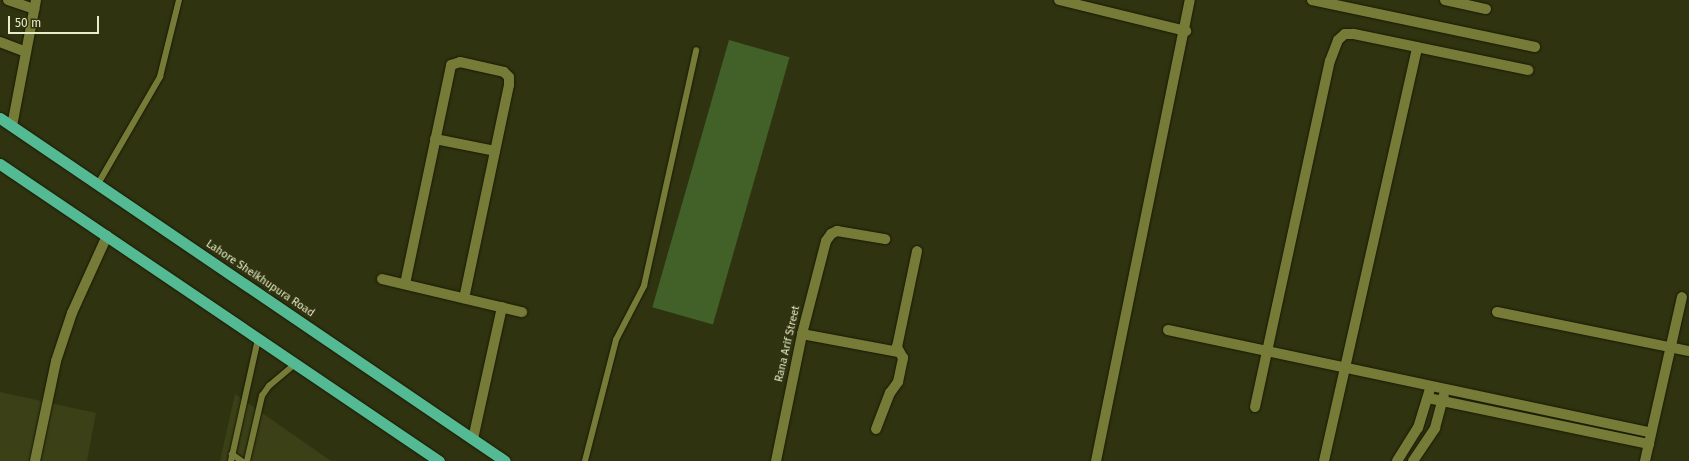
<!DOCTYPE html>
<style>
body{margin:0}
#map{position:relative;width:1689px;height:461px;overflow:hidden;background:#30330f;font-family:"Fira Sans",sans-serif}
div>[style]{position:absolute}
.built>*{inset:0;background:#3c4017}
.building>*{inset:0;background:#426129;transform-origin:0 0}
.roads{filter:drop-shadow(0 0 1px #181a05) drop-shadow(0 0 1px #181a05)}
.service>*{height:5.5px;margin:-2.75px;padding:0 2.75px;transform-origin:2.75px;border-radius:2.75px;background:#767c38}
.minor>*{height:10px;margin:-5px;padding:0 5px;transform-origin:5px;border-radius:5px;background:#767c38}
.trunk>*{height:11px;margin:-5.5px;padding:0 5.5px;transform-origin:5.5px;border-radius:5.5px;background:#54ba94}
span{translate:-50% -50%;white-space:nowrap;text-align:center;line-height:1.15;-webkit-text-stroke:4px #30330f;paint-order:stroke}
.street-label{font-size:11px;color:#e7ecc9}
.scale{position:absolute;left:8px;top:16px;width:91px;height:18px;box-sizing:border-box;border:2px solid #e7ecc9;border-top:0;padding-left:5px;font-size:12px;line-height:14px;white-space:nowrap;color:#e7ecc9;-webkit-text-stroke:3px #30330f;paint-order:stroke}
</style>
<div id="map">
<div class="built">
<i style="clip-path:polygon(0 392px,96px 413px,87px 461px,0 461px)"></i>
<i style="clip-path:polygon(235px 394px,331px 461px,220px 461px)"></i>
</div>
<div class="building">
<i style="left:729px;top:40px;width:63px;height:278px;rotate:16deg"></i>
</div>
<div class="roads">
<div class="service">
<i style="left:98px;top:184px;width:124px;rotate:-59.9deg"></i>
<i style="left:160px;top:77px;width:79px;rotate:-76.1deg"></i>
<i style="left:232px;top:454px;width:12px;rotate:35deg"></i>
<i style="left:231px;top:461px;width:125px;rotate:-77.5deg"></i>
<i style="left:247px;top:461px;width:67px;rotate:-77deg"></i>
<i style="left:262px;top:396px;width:12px;rotate:-55deg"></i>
<i style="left:269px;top:386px;width:34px;rotate:-40deg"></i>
<i style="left:585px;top:461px;width:125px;rotate:-75.6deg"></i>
<i style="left:616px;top:340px;width:61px;rotate:-62.6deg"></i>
<i style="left:644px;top:286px;width:241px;rotate:-77.5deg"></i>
</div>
<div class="minor">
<i style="left:8px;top:0;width:28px;rotate:19deg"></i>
<i style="left:1059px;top:0;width:131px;rotate:13.7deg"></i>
<i style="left:1312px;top:0;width:228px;rotate:11.9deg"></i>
<i style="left:1445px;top:0;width:42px;rotate:12.4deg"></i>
<i style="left:0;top:42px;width:28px;rotate:21deg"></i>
<i style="left:12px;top:126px;width:128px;rotate:-79.2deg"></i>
<i style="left:435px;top:139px;width:61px;rotate:11.3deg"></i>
<i style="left:382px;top:279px;width:144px;rotate:13.3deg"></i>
<i style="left:405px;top:284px;width:224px;rotate:-78.1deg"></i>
<i style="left:451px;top:65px;width:9px;rotate:-18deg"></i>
<i style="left:460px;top:62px;width:45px;rotate:12.8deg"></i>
<i style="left:504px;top:72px;width:7px;rotate:45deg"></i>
<i style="left:509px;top:77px;width:8px;rotate:90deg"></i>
<i style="left:509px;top:85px;width:218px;rotate:101.9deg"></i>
<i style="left:1497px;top:312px;width:196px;rotate:11.5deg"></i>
<i style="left:1168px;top:330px;width:494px;rotate:12deg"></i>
<i style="left:802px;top:334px;width:98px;rotate:10.6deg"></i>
<i style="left:1428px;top:398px;width:226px;rotate:11.8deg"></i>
<i style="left:1255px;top:407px;width:354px;rotate:-77.8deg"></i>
<i style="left:1330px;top:61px;width:22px;rotate:-69deg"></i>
<i style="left:1338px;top:40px;width:9px;rotate:-41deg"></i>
<i style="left:1345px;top:34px;width:9px"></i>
<i style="left:1354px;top:34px;width:178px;rotate:11.7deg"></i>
<i style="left:876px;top:429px;width:39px;rotate:-69deg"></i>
<i style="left:890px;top:393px;width:14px;rotate:-54deg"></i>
<i style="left:898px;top:382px;width:25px;rotate:-78deg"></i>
<i style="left:903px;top:358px;width:13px;rotate:-119deg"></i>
<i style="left:897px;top:347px;width:98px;rotate:-78.2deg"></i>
<i style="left:473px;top:439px;width:135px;rotate:-77.6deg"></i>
<i style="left:35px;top:461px;width:102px;rotate:-78.1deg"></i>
<i style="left:56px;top:361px;width:51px;rotate:-71.6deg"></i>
<i style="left:72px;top:313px;width:85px;rotate:-65.6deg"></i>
<i style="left:776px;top:461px;width:130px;rotate:-78.4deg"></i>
<i style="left:802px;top:334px;width:96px;rotate:-75.5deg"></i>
<i style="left:826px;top:241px;width:9px;rotate:-54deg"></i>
<i style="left:831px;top:234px;width:7px;rotate:-27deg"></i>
<i style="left:837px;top:231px;width:49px;rotate:9.5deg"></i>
<i style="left:1096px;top:461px;width:470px;rotate:-78.5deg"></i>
<i style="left:1324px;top:461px;width:424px;rotate:-77.3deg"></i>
<i style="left:1397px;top:461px;width:39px;rotate:-58deg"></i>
<i style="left:1418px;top:428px;width:39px;rotate:-73deg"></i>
<i style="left:1413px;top:461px;width:40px;rotate:-56deg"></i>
<i style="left:1435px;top:428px;width:34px;rotate:-75deg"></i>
<i style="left:1645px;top:461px;width:168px;rotate:-77.3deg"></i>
</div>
<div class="trunk">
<i style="left:0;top:118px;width:610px;rotate:34.18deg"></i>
<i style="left:0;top:164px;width:530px;rotate:34.08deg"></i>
</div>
</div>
<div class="street-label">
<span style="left:260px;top:279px;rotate:34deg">Lahore Sheikhupura Road</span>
<span style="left:788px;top:344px;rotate:-77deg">Rana Arif Street</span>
</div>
<div class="scale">50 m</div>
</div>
